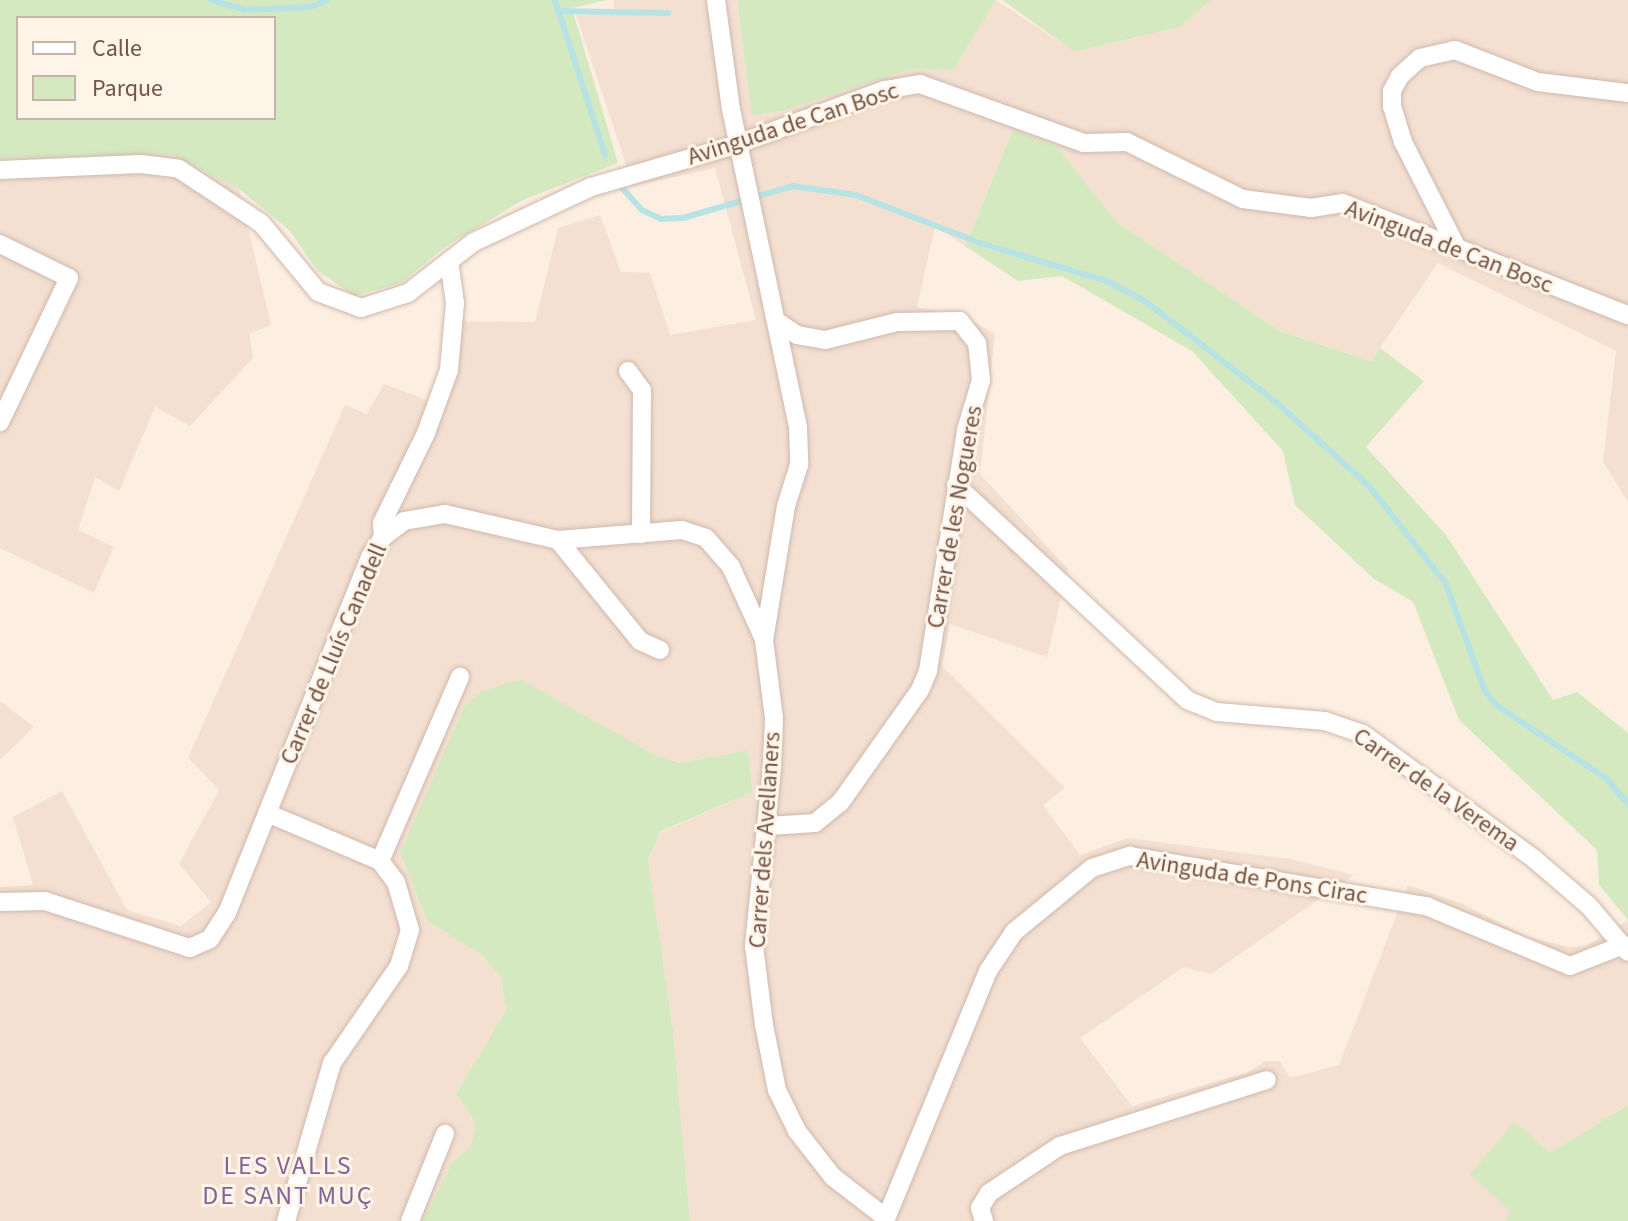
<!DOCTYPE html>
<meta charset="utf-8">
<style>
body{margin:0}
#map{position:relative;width:1628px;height:1221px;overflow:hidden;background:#fcefe2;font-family:"Source Sans 3",sans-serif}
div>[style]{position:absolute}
.residential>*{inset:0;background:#f3e0d1}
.green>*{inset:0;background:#d5e9c1}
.stream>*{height:6px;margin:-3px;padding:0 3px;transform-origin:3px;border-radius:3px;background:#b7e3e5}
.roads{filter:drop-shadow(0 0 2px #cfb8ac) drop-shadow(0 0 2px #cfb8ac)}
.minor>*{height:18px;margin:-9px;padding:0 9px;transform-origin:9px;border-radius:9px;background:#fff}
span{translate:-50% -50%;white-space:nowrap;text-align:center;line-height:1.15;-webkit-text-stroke:6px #fff4e8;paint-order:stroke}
.street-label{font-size:24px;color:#735449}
.neighbourhood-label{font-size:26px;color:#816597;letter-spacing:2px}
.legend{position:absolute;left:16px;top:16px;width:260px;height:104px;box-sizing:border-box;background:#fff4e8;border:2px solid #c7b4a8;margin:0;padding:10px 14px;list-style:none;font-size:24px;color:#735449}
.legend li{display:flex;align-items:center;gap:16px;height:40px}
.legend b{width:40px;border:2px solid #c7b4a8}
</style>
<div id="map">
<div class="residential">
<i style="clip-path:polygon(614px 0,737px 0,753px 115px,782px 111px,908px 70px,954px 69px,996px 0,1076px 52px,1180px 27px,1211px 0,1628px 0,1628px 502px,1603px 462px,1616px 351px,1438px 263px,1371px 361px,1280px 331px,1118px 223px,1056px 146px,1013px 130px,965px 246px,935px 226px,917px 307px,965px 317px,995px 334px,980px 474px,1068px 569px,1047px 657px,950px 624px,942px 666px,1065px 788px,1043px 805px,1080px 855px,1127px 838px,1290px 859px,1354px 875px,1211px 974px,1184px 967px,1080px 1038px,1132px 1106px,1249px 1072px,1265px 1061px,1280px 1061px,1290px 1078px,1339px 1065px,1408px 885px,1463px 904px,1528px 937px,1569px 947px,1586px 946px,1628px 920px,1628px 1105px,1550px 1153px,1515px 1123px,1512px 1212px,1504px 1221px,690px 1221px,673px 1030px,648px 859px,661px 832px,753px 792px,748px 750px,680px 763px,651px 753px,400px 853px,427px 921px,482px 955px,501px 977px,506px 1010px,456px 1094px,476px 1122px,471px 1147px,452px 1162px,423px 1221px,0 1221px,0 887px,33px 885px,13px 817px,62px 791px,127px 910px,181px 926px,211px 902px,179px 864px,219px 790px,188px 758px,345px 405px,367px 414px,384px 384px,429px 401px,445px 356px,445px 321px,535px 322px,558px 228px,600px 215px,621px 272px,650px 273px,670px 335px,756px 320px,715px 168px,633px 186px,576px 15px,614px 12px)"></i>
<i style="clip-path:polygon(146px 151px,170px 154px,239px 189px,271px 325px,249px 334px,253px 358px,190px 426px,155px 407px,119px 491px,95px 477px,78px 530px,114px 547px,94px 593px,0 548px,0 158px)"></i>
<i style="clip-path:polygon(0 701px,34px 727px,0 760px)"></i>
</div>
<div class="green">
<i style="clip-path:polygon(evenodd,0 0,608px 0,572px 8px,618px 163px,523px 200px,445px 247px,401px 283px,354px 296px,317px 270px,289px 230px,239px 189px,170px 154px,0 158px,0 0,18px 18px,274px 18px,274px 118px,18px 118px,18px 18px)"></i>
<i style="clip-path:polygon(737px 0,996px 0,954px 69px,908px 70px,782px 111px,752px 115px)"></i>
<i style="clip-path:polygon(1002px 0,1211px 0,1180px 27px,1075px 52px)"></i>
<i style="clip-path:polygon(1013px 130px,1056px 146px,1118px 223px,1280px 331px,1371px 361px,1380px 348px,1424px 381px,1366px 447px,1446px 535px,1553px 700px,1577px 692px,1628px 733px,1628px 920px,1599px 885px,1597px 850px,1459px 720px,1413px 602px,1374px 579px,1295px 505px,1283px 451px,1192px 351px,1062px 276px,1018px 281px,965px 246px)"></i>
<i style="clip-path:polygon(520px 679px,651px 753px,680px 763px,748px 750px,753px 792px,661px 831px,648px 859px,673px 1030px,690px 1221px,423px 1221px,452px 1162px,471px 1147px,476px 1122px,456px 1094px,506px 1010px,501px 977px,482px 955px,427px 921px,400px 853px,464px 707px,481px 692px)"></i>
<i style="clip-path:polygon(1628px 1105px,1628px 1221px,1504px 1221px,1511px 1212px,1470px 1174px,1515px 1122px,1550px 1153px)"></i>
</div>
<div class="stream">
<i style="left:211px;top:0;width:35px;rotate:16deg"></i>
<i style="left:245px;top:10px;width:65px;rotate:-2.6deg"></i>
<i style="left:310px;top:7px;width:18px;rotate:-22deg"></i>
<i style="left:555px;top:0;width:163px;rotate:72.1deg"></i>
<i style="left:558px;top:11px;width:110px;rotate:1deg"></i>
<i style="left:623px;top:189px;width:28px;rotate:48deg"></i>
<i style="left:642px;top:210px;width:21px;rotate:25deg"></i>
<i style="left:661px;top:219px;width:22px;rotate:-3deg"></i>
<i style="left:683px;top:218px;width:115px;rotate:-16.2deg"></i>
<i style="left:793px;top:186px;width:64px;rotate:8.1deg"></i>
<i style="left:856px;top:195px;width:136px;rotate:21.1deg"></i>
<i style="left:983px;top:244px;width:129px;rotate:16.6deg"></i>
<i style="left:1107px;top:281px;width:43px;rotate:27.8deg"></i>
<i style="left:1145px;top:301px;width:167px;rotate:37.7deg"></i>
<i style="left:1277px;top:403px;width:124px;rotate:42.1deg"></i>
<i style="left:1369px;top:486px;width:125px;rotate:51.8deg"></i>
<i style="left:1446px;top:584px;width:112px;rotate:70.1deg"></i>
<i style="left:1484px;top:689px;width:20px;rotate:53deg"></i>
<i style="left:1496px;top:705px;width:133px;rotate:33.7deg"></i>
<i style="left:1607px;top:779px;width:33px;rotate:50deg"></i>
</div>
<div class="roads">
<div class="minor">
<i style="left:716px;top:0;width:110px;rotate:82.2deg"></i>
<i style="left:731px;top:109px;width:325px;rotate:78.1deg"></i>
<i style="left:798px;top:427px;width:38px;rotate:88deg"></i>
<i style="left:799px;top:465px;width:43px;rotate:107.6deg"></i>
<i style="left:786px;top:506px;width:136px;rotate:99.3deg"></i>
<i style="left:764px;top:640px;width:79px;rotate:82.7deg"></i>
<i style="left:774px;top:718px;width:50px;rotate:92.3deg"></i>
<i style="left:772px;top:768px;width:179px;rotate:95.8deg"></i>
<i style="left:754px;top:946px;width:80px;rotate:82.8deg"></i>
<i style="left:764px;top:1025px;width:66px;rotate:78.7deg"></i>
<i style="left:777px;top:1090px;width:46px;rotate:64deg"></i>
<i style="left:797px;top:1131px;width:58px;rotate:52deg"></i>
<i style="left:833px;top:1177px;width:66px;rotate:37.6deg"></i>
<i style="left:0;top:170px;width:141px;rotate:-2.4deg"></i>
<i style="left:141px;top:164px;width:38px;rotate:7deg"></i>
<i style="left:179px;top:169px;width:98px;rotate:33.4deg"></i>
<i style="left:261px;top:223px;width:89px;rotate:50.4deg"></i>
<i style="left:318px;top:292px;width:46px;rotate:20.4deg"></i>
<i style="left:361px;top:308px;width:49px;rotate:-17.7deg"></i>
<i style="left:408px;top:293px;width:83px;rotate:-37.7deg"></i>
<i style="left:474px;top:242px;width:129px;rotate:-25.2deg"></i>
<i style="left:591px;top:187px;width:153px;rotate:-16.3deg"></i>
<i style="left:738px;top:144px;width:157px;rotate:-20.2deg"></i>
<i style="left:885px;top:90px;width:36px;rotate:-10deg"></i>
<i style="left:920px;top:84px;width:174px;rotate:19.8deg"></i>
<i style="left:1084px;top:143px;width:43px;rotate:-1.3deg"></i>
<i style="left:1127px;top:142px;width:129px;rotate:26.2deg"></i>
<i style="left:1243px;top:199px;width:69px;rotate:7.5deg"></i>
<i style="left:1311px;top:208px;width:32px;rotate:-9deg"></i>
<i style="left:1343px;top:203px;width:306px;rotate:21.5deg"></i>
<i style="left:0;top:244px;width:77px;rotate:26.2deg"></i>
<i style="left:69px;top:278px;width:160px;rotate:115.6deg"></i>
<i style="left:1456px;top:246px;width:117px;rotate:-117deg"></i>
<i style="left:1403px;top:142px;width:37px;rotate:-107deg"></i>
<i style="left:1392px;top:107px;width:16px;rotate:-90deg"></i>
<i style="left:1392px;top:91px;width:17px;rotate:-62deg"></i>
<i style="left:1400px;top:76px;width:27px;rotate:-42deg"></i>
<i style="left:1420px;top:58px;width:36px;rotate:-13deg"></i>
<i style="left:1455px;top:50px;width:89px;rotate:21.1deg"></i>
<i style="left:1538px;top:82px;width:91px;rotate:7deg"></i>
<i style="left:628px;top:371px;width:24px;rotate:54deg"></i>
<i style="left:642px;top:390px;width:144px;rotate:90.4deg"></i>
<i style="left:956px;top:485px;width:316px;rotate:42.9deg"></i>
<i style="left:1187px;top:700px;width:32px;rotate:22deg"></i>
<i style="left:1217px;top:712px;width:108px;rotate:4.8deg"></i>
<i style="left:1325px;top:721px;width:40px;rotate:18.9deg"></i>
<i style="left:1363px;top:734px;width:210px;rotate:36.1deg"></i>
<i style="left:1533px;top:858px;width:74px;rotate:40.6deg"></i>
<i style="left:1589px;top:906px;width:60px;rotate:49.7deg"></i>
<i style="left:383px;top:537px;width:14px;rotate:-94deg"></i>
<i style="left:382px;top:523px;width:100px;rotate:-63.9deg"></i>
<i style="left:426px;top:433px;width:67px;rotate:-69.9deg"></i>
<i style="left:449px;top:370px;width:67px;rotate:-84.9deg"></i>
<i style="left:455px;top:303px;width:42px;rotate:-98.1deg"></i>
<i style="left:558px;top:540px;width:130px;rotate:50.9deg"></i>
<i style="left:640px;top:641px;width:22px;rotate:24deg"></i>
<i style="left:267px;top:813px;width:123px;rotate:23deg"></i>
<i style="left:380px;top:861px;width:26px;rotate:53deg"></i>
<i style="left:396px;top:882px;width:50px;rotate:73.7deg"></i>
<i style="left:410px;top:930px;width:38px;rotate:107deg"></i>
<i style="left:399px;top:966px;width:118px;rotate:124.6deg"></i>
<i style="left:332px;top:1063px;width:165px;rotate:106.2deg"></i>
<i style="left:768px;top:826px;width:47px;rotate:-3.7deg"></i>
<i style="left:815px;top:823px;width:32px;rotate:-39deg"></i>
<i style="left:840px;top:803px;width:138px;rotate:-54.7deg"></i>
<i style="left:920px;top:690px;width:21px;rotate:-67deg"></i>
<i style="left:928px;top:671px;width:244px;rotate:-81deg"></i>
<i style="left:966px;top:430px;width:52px;rotate:-73.3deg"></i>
<i style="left:981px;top:380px;width:37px;rotate:-96deg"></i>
<i style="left:977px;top:343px;width:28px;rotate:-128deg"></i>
<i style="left:960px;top:321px;width:63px;rotate:179.1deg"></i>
<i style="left:897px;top:322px;width:74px;rotate:166deg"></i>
<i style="left:825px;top:340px;width:28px;rotate:-170deg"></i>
<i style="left:797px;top:335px;width:25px;rotate:-146deg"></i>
<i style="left:380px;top:861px;width:201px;rotate:-66.5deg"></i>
<i style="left:0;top:902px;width:45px;rotate:-1.3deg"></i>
<i style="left:45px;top:901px;width:152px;rotate:18deg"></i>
<i style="left:190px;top:948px;width:22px;rotate:-24deg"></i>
<i style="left:210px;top:939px;width:31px;rotate:-57deg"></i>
<i style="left:227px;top:913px;width:384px;rotate:-68.1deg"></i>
<i style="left:370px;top:557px;width:24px;rotate:-57deg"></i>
<i style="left:383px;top:537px;width:26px;rotate:-37deg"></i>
<i style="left:404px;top:521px;width:42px;rotate:-9.7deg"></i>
<i style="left:445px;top:514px;width:116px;rotate:13deg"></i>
<i style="left:558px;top:540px;width:124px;rotate:-4.6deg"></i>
<i style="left:682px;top:530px;width:25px;rotate:18deg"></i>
<i style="left:706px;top:538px;width:38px;rotate:49deg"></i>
<i style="left:731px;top:567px;width:79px;rotate:65.4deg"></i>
<i style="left:410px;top:1221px;width:94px;rotate:-68.1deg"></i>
<i style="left:885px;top:1221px;width:270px;rotate:-67.6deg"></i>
<i style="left:988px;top:971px;width:47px;rotate:-56.3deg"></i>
<i style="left:1014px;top:932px;width:101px;rotate:-39.4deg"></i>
<i style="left:1092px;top:868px;width:40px;rotate:-18deg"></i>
<i style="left:1130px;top:856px;width:300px;rotate:9.6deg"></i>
<i style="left:1426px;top:906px;width:156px;rotate:22.6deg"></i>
<i style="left:1570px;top:966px;width:57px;rotate:-21.6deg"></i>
<i style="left:984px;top:1221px;width:14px;rotate:-107deg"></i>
<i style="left:980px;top:1208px;width:17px;rotate:-59deg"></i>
<i style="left:989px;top:1193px;width:85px;rotate:-33.5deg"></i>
<i style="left:1060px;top:1146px;width:217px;rotate:-17.7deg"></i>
</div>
</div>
<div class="street-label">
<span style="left:793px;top:124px;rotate:-18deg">Avinguda de Can Bosc</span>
<span style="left:1449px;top:247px;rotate:21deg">Avinguda de Can Bosc</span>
<span style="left:955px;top:517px;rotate:-80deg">Carrer de les Nogueres</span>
<span style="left:334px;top:654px;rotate:-67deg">Carrer de Lluís Canadell</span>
<span style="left:1436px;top:790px;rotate:35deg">Carrer de la Verema</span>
<span style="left:765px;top:840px;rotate:-86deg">Carrer dels Avellaners</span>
<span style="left:1252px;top:878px;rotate:9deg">Avinguda de Pons Cirac</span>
</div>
<div class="neighbourhood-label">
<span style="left:288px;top:1181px">LES VALLS<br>DE SANT MUÇ</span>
</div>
<ul class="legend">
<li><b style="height:10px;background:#fff"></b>Calle</li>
<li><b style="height:22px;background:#d5e9c1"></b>Parque</li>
</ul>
</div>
